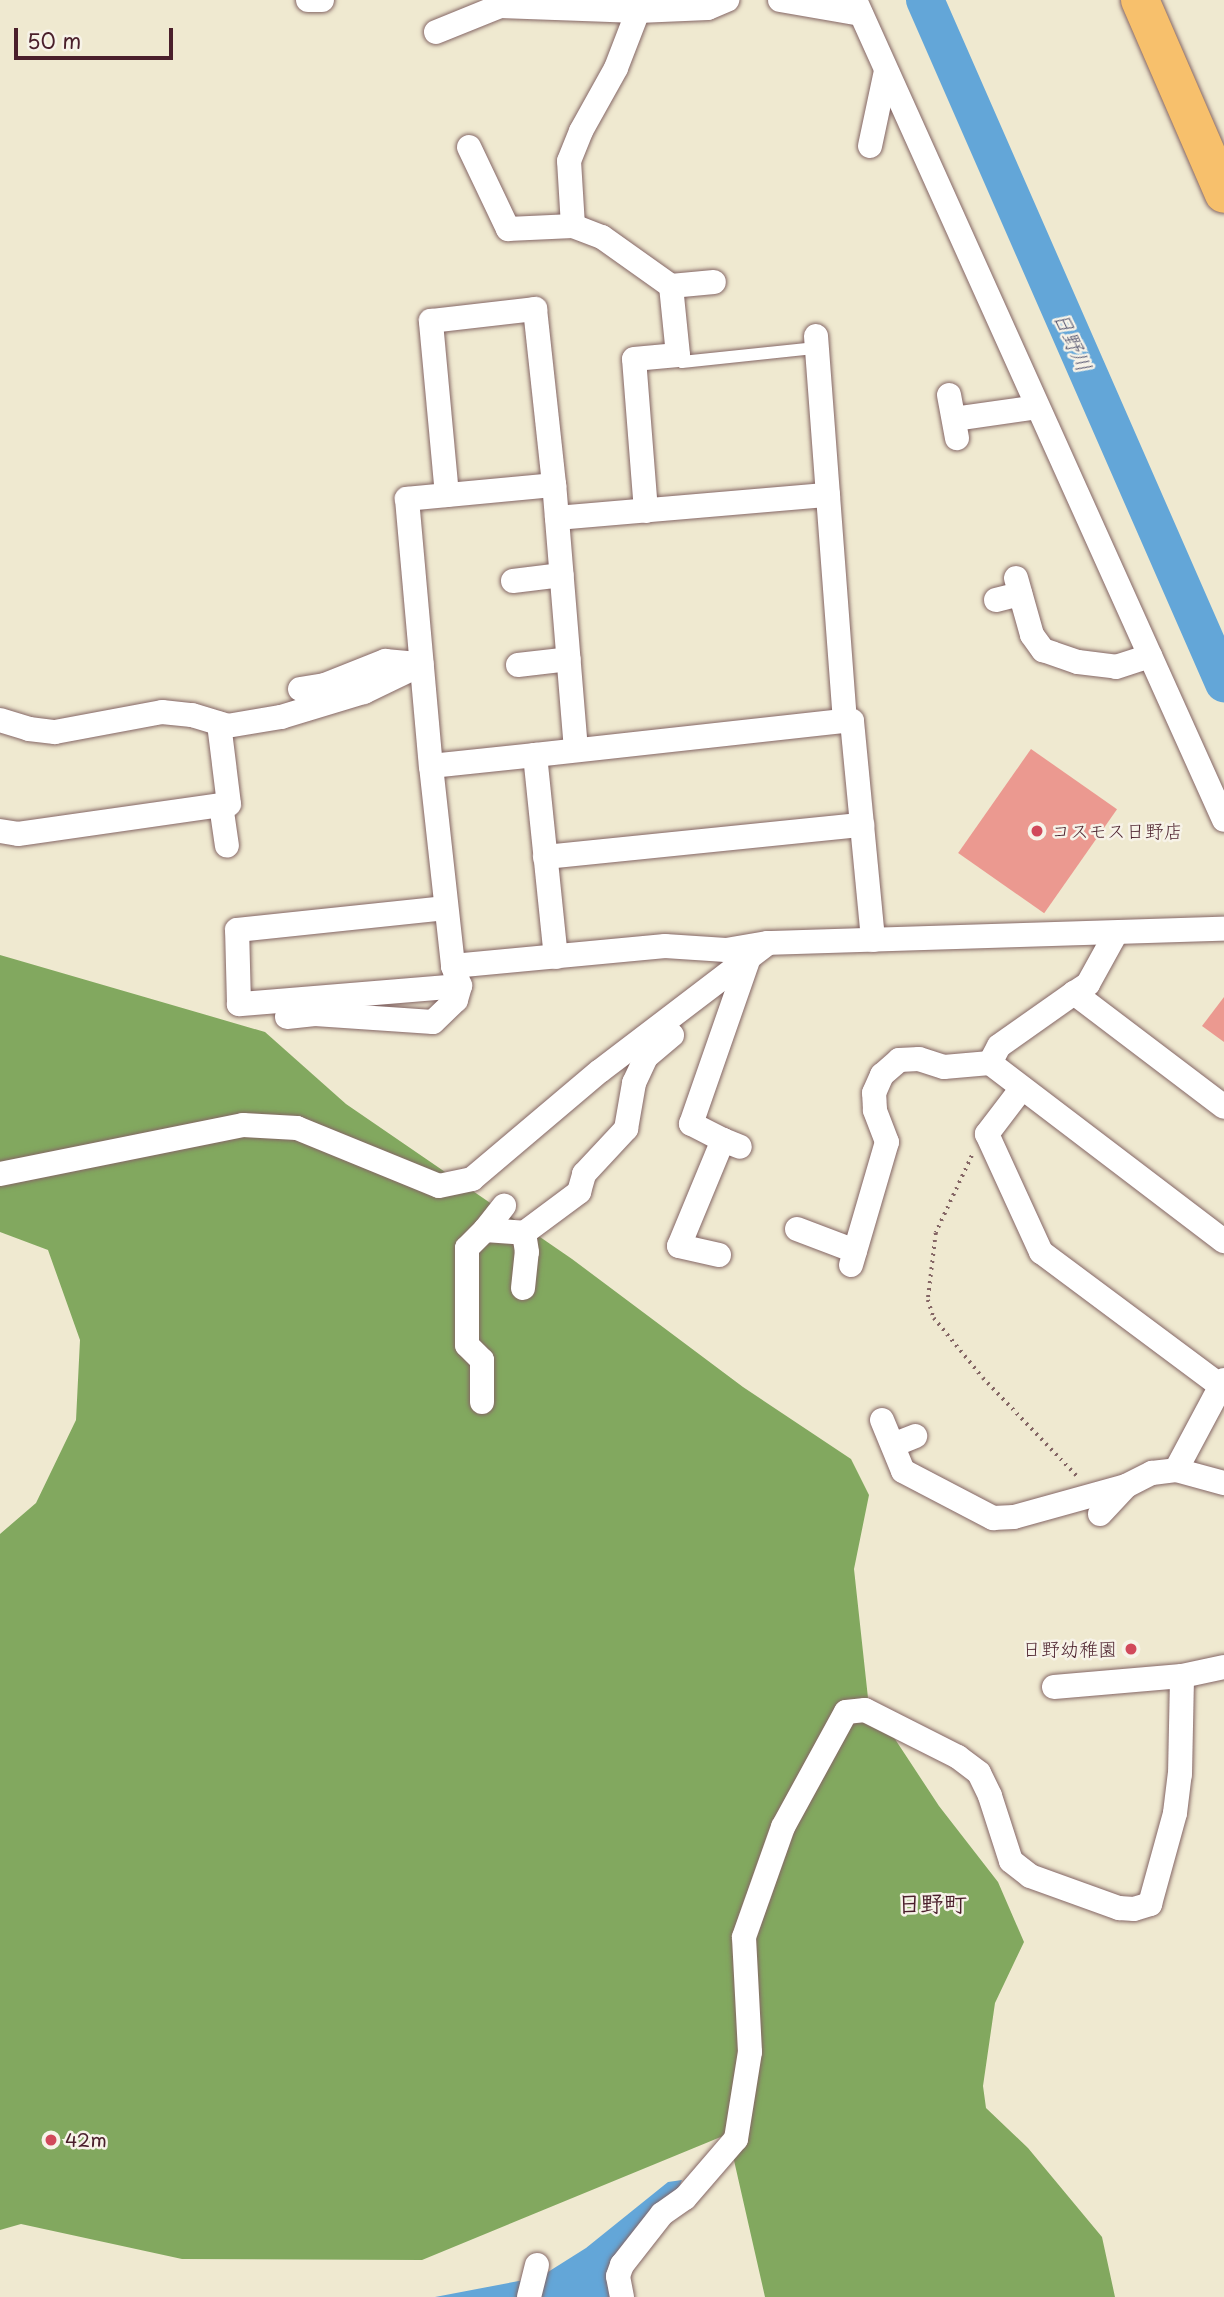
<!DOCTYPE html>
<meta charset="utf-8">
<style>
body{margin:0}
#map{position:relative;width:1224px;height:2297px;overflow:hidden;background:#efe9d0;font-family:"Playpen Sans","Klee One",sans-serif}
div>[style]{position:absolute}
.forest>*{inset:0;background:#82a85f}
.water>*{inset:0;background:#63a6d8}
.river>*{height:38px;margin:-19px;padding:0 19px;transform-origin:19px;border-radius:19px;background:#63a6d8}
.building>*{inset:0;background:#eb9990;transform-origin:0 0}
.path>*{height:3.5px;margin-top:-1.75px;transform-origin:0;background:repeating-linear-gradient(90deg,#846665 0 2px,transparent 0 7px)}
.roads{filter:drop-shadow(0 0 2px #846665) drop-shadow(0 0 2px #846665)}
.service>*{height:12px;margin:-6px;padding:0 6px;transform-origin:6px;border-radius:6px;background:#fff}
.minor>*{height:24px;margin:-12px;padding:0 12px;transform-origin:12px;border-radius:12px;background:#fff}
.primary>*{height:38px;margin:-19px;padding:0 19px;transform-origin:19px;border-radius:19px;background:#f7c06c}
.dots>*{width:19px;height:19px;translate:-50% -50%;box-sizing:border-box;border:4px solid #f7f3e8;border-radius:50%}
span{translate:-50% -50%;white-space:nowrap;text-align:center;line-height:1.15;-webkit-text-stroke:5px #f7f3e8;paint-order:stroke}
.poi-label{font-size:19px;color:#4a1f2b}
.left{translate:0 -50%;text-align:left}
.right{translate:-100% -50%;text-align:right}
.water-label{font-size:21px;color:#545570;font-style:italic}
.quarter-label{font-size:23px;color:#4a1f2b;font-weight:700}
.scale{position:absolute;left:14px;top:28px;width:159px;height:32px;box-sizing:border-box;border:4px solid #4a1f2b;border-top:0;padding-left:9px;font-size:21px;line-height:24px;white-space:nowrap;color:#4a1f2b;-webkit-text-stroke:5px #f7f3e8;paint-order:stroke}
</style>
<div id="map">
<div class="forest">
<i style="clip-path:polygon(0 955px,265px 1032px,346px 1104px,572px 1259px,743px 1387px,851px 1459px,869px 1495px,854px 1569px,868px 1698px,939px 1806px,998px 1882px,1024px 1942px,995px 2003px,983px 2086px,986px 2108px,1028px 2148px,1102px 2237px,1115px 2297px,765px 2297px,728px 2134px,422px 2260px,182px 2259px,21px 2224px,0 2230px,0 1534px,36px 1503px,76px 1420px,80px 1340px,48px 1250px,0 1232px)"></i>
</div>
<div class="water">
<i style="clip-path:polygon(682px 2180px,673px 2205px,616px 2297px,435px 2297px,540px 2277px,586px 2248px,668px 2182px)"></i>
</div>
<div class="river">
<i style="left:925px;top:0;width:746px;rotate:66.36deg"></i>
</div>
<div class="building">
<i style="left:1031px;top:749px;width:105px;height:127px;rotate:35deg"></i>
<i style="clip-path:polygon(1224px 997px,1224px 1042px,1202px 1026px)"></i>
</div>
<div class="path">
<i style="left:972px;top:1156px;width:85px;rotate:115.1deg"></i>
<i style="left:936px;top:1233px;width:67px;rotate:96.8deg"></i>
<i style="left:928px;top:1300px;width:19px;rotate:72deg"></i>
<i style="left:934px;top:1318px;width:77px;rotate:50.8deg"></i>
<i style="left:983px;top:1378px;width:136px;rotate:46.2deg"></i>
</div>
<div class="roads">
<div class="service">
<i style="left:678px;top:355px;width:8px;rotate:60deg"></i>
<i style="left:682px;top:362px;width:135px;rotate:-6deg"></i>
</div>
<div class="minor">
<i style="left:308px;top:0;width:14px"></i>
<i style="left:780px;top:0;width:82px;rotate:9.8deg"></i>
<i style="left:855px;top:0;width:899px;rotate:65.77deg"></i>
<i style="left:436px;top:32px;width:69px;rotate:-22.1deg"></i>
<i style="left:500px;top:6px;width:138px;rotate:2.1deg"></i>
<i style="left:870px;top:146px;width:77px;rotate:-78deg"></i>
<i style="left:469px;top:147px;width:91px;rotate:64.6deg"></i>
<i style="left:508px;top:229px;width:65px;rotate:-2.6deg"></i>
<i style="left:573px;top:226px;width:31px;rotate:21deg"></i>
<i style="left:602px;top:237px;width:85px;rotate:35.4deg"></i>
<i style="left:573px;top:226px;width:65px;rotate:-93.5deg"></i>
<i style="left:569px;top:161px;width:32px;rotate:-68deg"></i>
<i style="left:581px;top:131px;width:72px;rotate:-60.9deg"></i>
<i style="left:616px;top:68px;width:61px;rotate:-68.9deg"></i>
<i style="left:638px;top:11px;width:70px;rotate:-2.5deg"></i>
<i style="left:708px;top:8px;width:21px;rotate:-23deg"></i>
<i style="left:816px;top:336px;width:386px;rotate:85.7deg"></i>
<i style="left:845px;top:721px;width:7px"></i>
<i style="left:852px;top:721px;width:220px;rotate:84.5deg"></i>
<i style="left:949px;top:395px;width:44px;rotate:79.5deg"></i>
<i style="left:954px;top:419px;width:84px;rotate:-8.2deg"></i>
<i style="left:447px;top:495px;width:175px;rotate:-95.3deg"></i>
<i style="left:431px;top:321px;width:105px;rotate:-6.6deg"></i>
<i style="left:535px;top:309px;width:177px;rotate:83.8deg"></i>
<i style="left:646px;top:511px;width:152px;rotate:-94.5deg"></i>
<i style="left:634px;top:359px;width:44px;rotate:-5.2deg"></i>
<i style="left:678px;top:355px;width:69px;rotate:-95.8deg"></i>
<i style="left:671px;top:286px;width:43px;rotate:-5.3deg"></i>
<i style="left:557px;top:518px;width:272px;rotate:-4.9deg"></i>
<i style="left:1016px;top:578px;width:59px;rotate:74.3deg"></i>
<i style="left:1032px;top:635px;width:19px;rotate:54deg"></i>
<i style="left:1043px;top:650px;width:37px;rotate:19deg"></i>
<i style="left:1078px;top:662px;width:38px;rotate:7deg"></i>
<i style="left:1116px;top:667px;width:36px;rotate:-18deg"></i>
<i style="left:513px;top:581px;width:49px;rotate:-7deg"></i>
<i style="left:996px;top:600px;width:25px;rotate:-14deg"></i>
<i style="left:518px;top:665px;width:51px;rotate:-6.7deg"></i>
<i style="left:300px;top:689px;width:25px;rotate:-9deg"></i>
<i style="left:325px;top:685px;width:65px;rotate:-21.8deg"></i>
<i style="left:385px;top:661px;width:36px;rotate:5deg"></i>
<i style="left:0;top:720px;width:30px;rotate:17deg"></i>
<i style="left:29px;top:729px;width:26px;rotate:7deg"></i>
<i style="left:55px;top:732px;width:109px;rotate:-10.6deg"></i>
<i style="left:162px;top:712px;width:30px;rotate:6deg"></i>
<i style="left:192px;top:715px;width:37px;rotate:17deg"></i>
<i style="left:227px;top:726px;width:55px;rotate:-9.5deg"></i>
<i style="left:281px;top:717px;width:87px;rotate:-16.8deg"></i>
<i style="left:364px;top:692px;width:64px;rotate:-25.8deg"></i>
<i style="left:576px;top:750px;width:266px;rotate:-94.7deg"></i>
<i style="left:554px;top:485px;width:148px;rotate:174.6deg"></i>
<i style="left:407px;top:499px;width:268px;rotate:84.9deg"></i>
<i style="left:431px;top:766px;width:105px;rotate:-6deg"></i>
<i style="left:535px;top:755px;width:312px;rotate:-6.3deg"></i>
<i style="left:535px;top:755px;width:203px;rotate:84.1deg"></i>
<i style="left:431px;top:766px;width:201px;rotate:83.7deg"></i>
<i style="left:453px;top:966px;width:21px;rotate:71deg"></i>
<i style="left:460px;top:986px;width:222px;rotate:175.3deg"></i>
<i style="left:239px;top:1004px;width:74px;rotate:-91.5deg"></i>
<i style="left:237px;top:930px;width:210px;rotate:-6deg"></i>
<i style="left:221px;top:805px;width:41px;rotate:81.7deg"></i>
<i style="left:0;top:831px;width:18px;rotate:9deg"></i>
<i style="left:18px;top:834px;width:213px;rotate:-8.1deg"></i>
<i style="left:229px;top:804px;width:81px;rotate:-97.1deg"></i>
<i style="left:545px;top:857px;width:319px;rotate:-5.8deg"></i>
<i style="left:1115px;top:935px;width:56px;rotate:118.9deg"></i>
<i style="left:1088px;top:984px;width:17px;rotate:147deg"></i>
<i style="left:1074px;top:993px;width:188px;rotate:37.2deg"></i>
<i style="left:453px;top:966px;width:213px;rotate:-5.4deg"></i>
<i style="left:665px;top:946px;width:61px;rotate:3.8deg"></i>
<i style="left:726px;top:950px;width:43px;rotate:-9.5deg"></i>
<i style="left:768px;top:943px;width:456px;rotate:-1.8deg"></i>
<i style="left:287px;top:1017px;width:28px;rotate:-6deg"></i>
<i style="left:315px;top:1014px;width:118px;rotate:3.9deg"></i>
<i style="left:433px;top:1022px;width:32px;rotate:-44deg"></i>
<i style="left:456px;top:1000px;width:15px;rotate:-74deg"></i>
<i style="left:990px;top:1063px;width:294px;rotate:37.3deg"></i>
<i style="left:1022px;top:1088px;width:58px;rotate:127.3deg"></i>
<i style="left:987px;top:1134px;width:130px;rotate:65.4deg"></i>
<i style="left:1041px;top:1252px;width:224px;rotate:36.7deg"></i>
<i style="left:723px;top:1140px;width:36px;rotate:-153deg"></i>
<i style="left:691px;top:1124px;width:177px;rotate:-70.8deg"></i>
<i style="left:0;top:1174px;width:248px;rotate:-11.4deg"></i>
<i style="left:243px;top:1125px;width:54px;rotate:3.2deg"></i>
<i style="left:297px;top:1128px;width:153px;rotate:22.2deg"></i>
<i style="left:439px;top:1186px;width:34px;rotate:-12deg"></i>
<i style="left:472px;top:1179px;width:167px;rotate:-40.2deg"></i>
<i style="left:600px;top:1071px;width:211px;rotate:-37.3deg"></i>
<i style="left:797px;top:1229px;width:62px;rotate:20.8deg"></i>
<i style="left:485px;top:1230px;width:31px;rotate:-52deg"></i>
<i style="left:719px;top:1255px;width:41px;rotate:-167.3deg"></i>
<i style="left:679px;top:1246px;width:115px;rotate:-67.5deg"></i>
<i style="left:723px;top:1140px;width:18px;rotate:22deg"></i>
<i style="left:851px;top:1265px;width:128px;rotate:-73.7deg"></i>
<i style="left:887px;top:1142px;width:34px;rotate:-111deg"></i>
<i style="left:875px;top:1110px;width:17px;rotate:-93deg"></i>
<i style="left:874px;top:1093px;width:20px;rotate:-66deg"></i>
<i style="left:882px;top:1075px;width:23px;rotate:-41deg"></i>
<i style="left:899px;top:1060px;width:20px;rotate:-3deg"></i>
<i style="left:919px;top:1059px;width:26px;rotate:18deg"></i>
<i style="left:944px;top:1067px;width:46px;rotate:-5deg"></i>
<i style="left:990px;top:1063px;width:19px;rotate:-62deg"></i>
<i style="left:999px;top:1046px;width:92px;rotate:-35.2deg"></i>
<i style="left:523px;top:1288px;width:36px;rotate:-84deg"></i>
<i style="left:527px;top:1252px;width:19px;rotate:-99deg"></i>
<i style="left:524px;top:1233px;width:69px;rotate:-36.7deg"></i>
<i style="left:579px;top:1192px;width:19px;rotate:-74deg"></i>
<i style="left:584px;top:1174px;width:62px;rotate:-47deg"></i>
<i style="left:626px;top:1129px;width:47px;rotate:-80.1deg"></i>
<i style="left:634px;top:1083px;width:29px;rotate:-65deg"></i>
<i style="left:646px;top:1057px;width:34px;rotate:-40deg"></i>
<i style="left:1224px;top:1380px;width:102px;rotate:118.1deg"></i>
<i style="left:1176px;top:1470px;width:50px;rotate:15.2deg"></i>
<i style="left:482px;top:1402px;width:42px;rotate:-90deg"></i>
<i style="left:482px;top:1360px;width:21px;rotate:-135deg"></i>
<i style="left:467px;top:1345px;width:97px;rotate:-90deg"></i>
<i style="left:467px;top:1248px;width:25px;rotate:-45deg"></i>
<i style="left:485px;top:1230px;width:39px;rotate:4deg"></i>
<i style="left:882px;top:1420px;width:55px;rotate:67.6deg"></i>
<i style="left:903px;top:1471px;width:102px;rotate:27.6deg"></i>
<i style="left:993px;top:1518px;width:21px;rotate:-3deg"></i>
<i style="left:1014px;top:1517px;width:116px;rotate:-15.5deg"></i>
<i style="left:893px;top:1445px;width:24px;rotate:-22deg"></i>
<i style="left:1100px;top:1514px;width:38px;rotate:-47deg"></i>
<i style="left:1126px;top:1486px;width:29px;rotate:-27deg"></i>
<i style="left:1152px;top:1473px;width:24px;rotate:-7deg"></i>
<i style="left:1054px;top:1687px;width:128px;rotate:-4.9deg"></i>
<i style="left:1182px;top:1676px;width:43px;rotate:-12.1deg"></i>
<i style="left:529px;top:2297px;width:33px;rotate:-76deg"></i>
<i style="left:622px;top:2297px;width:21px;rotate:-101deg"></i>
<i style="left:618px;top:2276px;width:12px;rotate:-70deg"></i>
<i style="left:622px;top:2265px;width:65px;rotate:-51.9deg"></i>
<i style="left:662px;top:2214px;width:28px;rotate:-35deg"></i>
<i style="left:685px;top:2198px;width:78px;rotate:-49.2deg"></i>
<i style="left:736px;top:2139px;width:88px;rotate:-80.9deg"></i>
<i style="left:750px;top:2052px;width:115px;rotate:-93deg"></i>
<i style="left:744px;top:1937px;width:117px;rotate:-70.5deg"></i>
<i style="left:783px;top:1827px;width:131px;rotate:-61.3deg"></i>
<i style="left:846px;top:1712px;width:19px;rotate:-6deg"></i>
<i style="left:865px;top:1710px;width:104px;rotate:26.8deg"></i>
<i style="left:958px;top:1757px;width:26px;rotate:37deg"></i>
<i style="left:979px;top:1773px;width:25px;rotate:64deg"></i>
<i style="left:990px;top:1796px;width:68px;rotate:72.1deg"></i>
<i style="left:1011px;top:1861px;width:24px;rotate:38deg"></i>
<i style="left:1030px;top:1876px;width:95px;rotate:19.8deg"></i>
<i style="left:1119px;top:1908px;width:15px;rotate:4deg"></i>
<i style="left:1134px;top:1909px;width:17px;rotate:-17deg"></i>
<i style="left:1150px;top:1904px;width:94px;rotate:-74.6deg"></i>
<i style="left:1175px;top:1813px;width:39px;rotate:-83deg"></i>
<i style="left:1180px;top:1774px;width:98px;rotate:-88.8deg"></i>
</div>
<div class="primary">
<i style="left:1140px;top:0;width:211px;rotate:66.6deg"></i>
</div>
</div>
<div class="dots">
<i style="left:1037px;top:831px;background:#d1495b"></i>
<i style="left:1131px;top:1649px;background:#d1495b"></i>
<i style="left:51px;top:2140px;background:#d1495b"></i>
</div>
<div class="poi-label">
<span class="left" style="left:1051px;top:831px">コスモス日野店</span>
<span class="right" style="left:1117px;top:1649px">日野幼稚園</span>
<span class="left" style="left:65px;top:2140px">42m</span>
</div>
<div class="water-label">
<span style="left:1074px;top:341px;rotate:66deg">日野川</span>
</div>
<div class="quarter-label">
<span style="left:932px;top:1903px">日野町</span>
</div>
<div class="scale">50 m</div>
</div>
